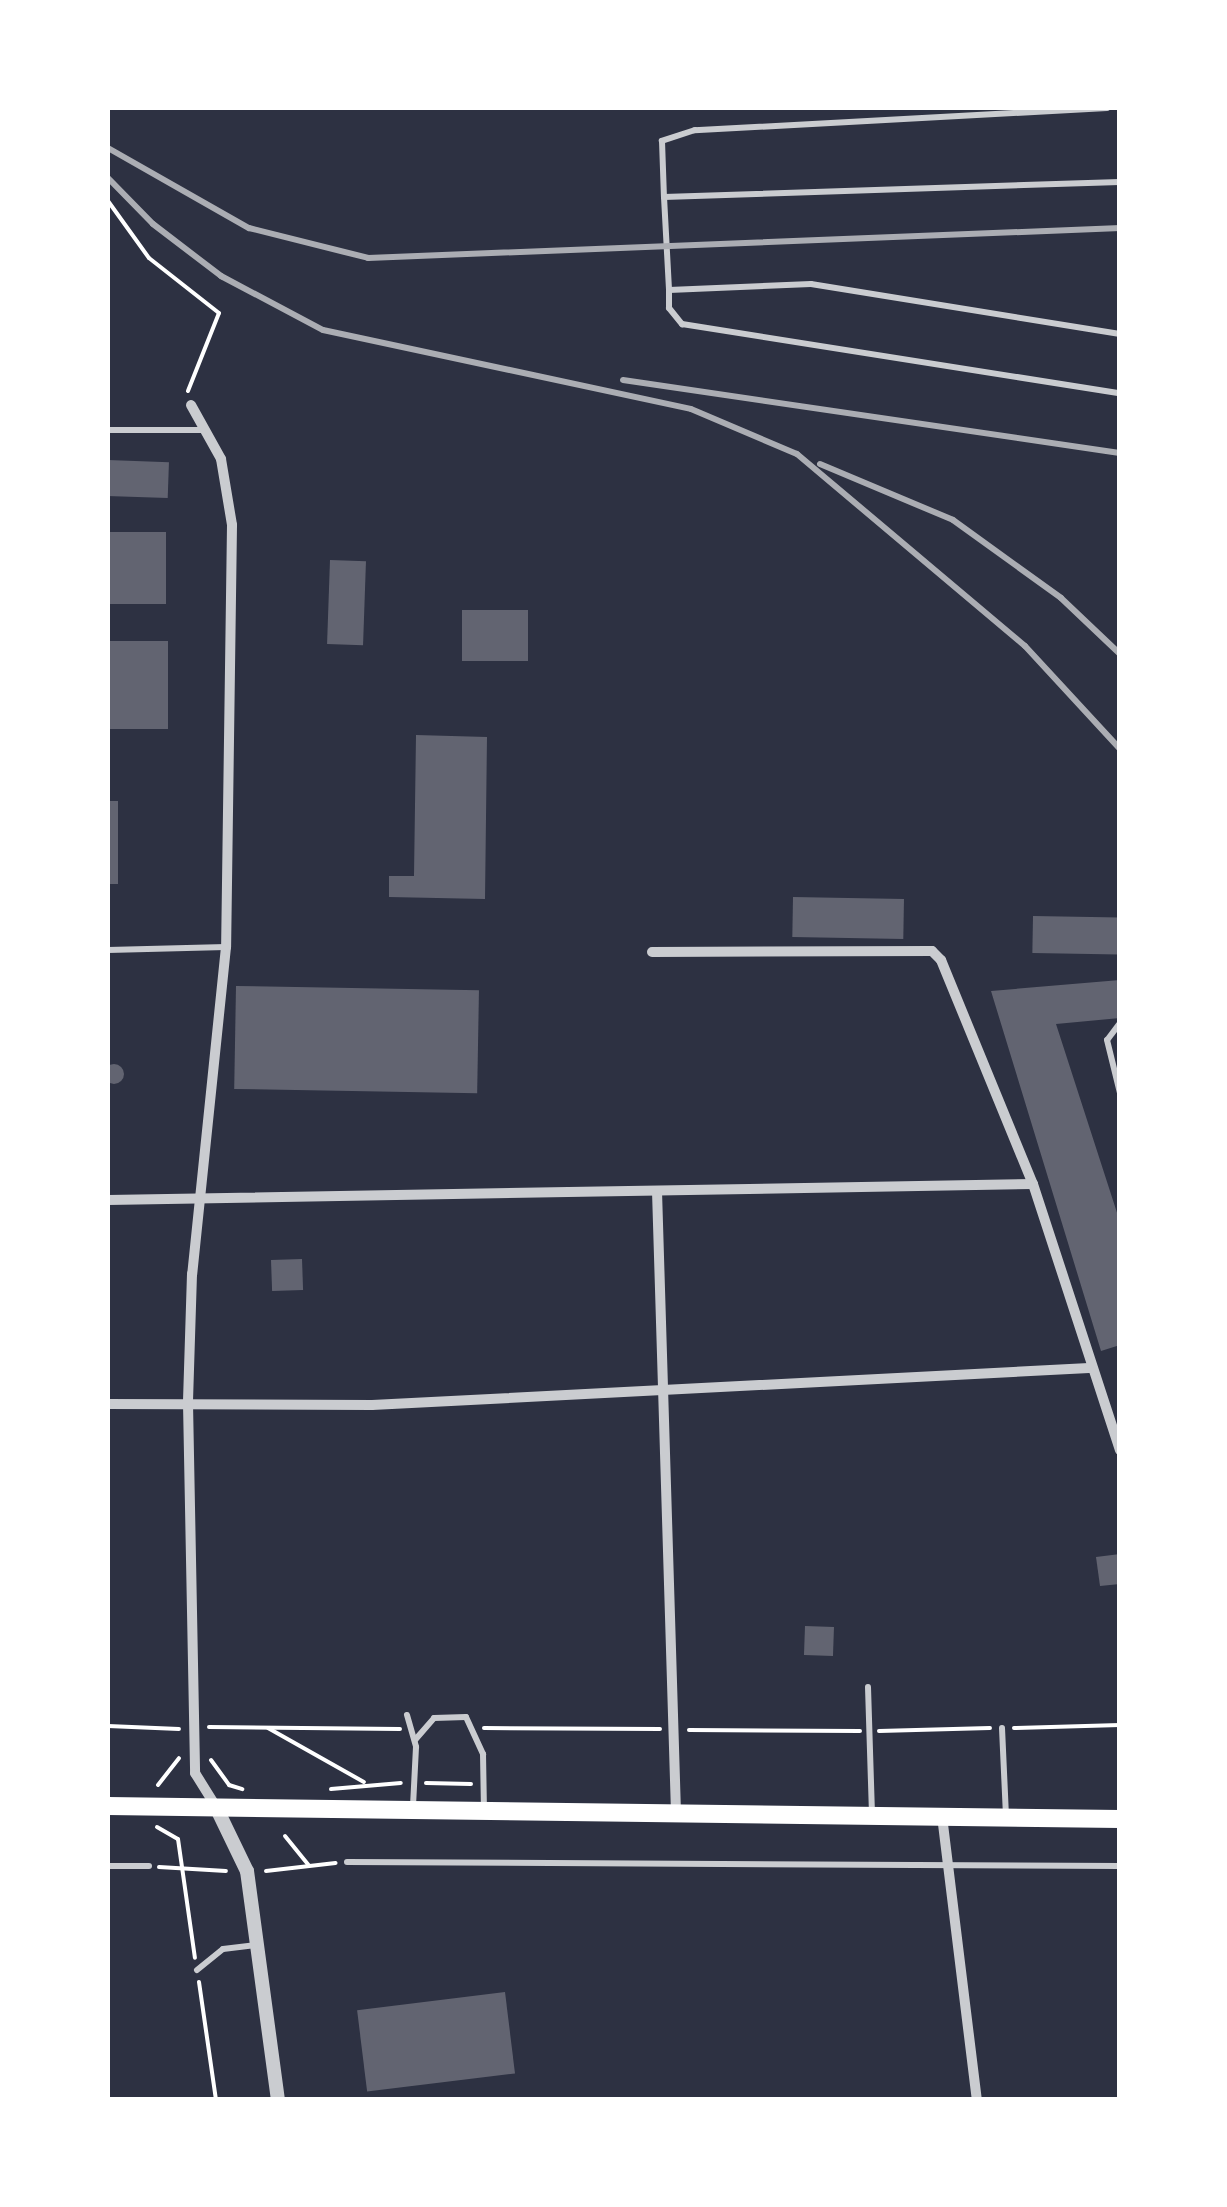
<!DOCTYPE html>
<style>
body{margin:0}
#map{position:relative;width:1227px;height:2207px;overflow:hidden;background:#2d3142;font-family:"PT Sans",sans-serif}
div>[style]{position:absolute}
.building>*{inset:0;background:#626471;transform-origin:0 0}
.round{border-radius:50%}
.path>*{height:4px;margin:-2px;padding:0 2px;transform-origin:2px;border-radius:2px;background:#fff}
.service>*{height:6px;margin:-3px;padding:0 3px;transform-origin:3px;border-radius:3px;background:#caccd0}
.minor>*{height:10px;margin:-5px;padding:0 5px;transform-origin:5px;border-radius:5px;background:#caccd0}
.tertiary>*{height:14px;margin:-7px;padding:0 7px;transform-origin:7px;border-radius:7px;background:#caccd0}
.primary>*{height:18px;margin:-9px;padding:0 9px;transform-origin:9px;border-radius:9px;background:#fff}
.rail>*{height:6px;margin:-3px;padding:0 3px;transform-origin:3px;border-radius:3px;background:#abadb3}
span{translate:-50% -50%;white-space:nowrap;text-align:center;line-height:1.15;-webkit-text-stroke:9px #fff;paint-order:stroke}
.frame{position:absolute;inset:0;border:110px solid #fff;pointer-events:none}
</style>
<div id="map">
<div class="building">
<i style="left:108px;top:460px;width:61px;height:36px;rotate:2deg"></i>
<i style="left:108px;top:532px;width:58px;height:72px"></i>
<i style="left:330px;top:560px;width:36px;height:84px;rotate:2deg"></i>
<i style="left:462px;top:610px;width:66px;height:51px"></i>
<i style="left:108px;top:641px;width:60px;height:88px"></i>
<i style="clip-path:polygon(416px 735px,487px 737px,485px 899px,389px 897px,389px 876px,414px 876px)"></i>
<i style="left:108px;top:801px;width:10px;height:83px"></i>
<i style="left:793px;top:897px;width:111px;height:40px;rotate:1deg"></i>
<i style="left:1033px;top:916px;width:87px;height:37px;rotate:1deg"></i>
<i style="clip-path:polygon(1120px 980px,1120px 1018px,1056px 1024px,1120px 1222px,1120px 1345px,1101px 1351px,991px 991px)"></i>
<i style="left:236px;top:986px;width:243px;height:103px;rotate:1deg"></i>
<i class="round" style="left:104px;top:1064px;width:20px;height:20px"></i>
<i style="left:302px;top:1259px;width:31px;height:31px;rotate:88deg"></i>
<i style="clip-path:polygon(1120px 1554px,1120px 1584px,1100px 1586px,1096px 1557px)"></i>
<i style="left:805px;top:1626px;width:29px;height:29px;rotate:2deg"></i>
<i style="left:505px;top:1992px;width:82px;height:149px;rotate:83deg"></i>
</div>
<div class="path">
<i style="left:108px;top:201px;width:70px;rotate:54.3deg"></i>
<i style="left:149px;top:258px;width:89px;rotate:38.2deg"></i>
<i style="left:219px;top:313px;width:84px;rotate:111.7deg"></i>
<i style="left:108px;top:1726px;width:71px;rotate:2.4deg"></i>
<i style="left:209px;top:1727px;width:191px;rotate:0.6deg"></i>
<i style="left:268px;top:1728px;width:110px;rotate:29.4deg"></i>
<i style="left:484px;top:1728px;width:176px;rotate:0.3deg"></i>
<i style="left:1014px;top:1728px;width:106px;rotate:-1.6deg"></i>
<i style="left:689px;top:1730px;width:171px;rotate:0.3deg"></i>
<i style="left:879px;top:1731px;width:111px;rotate:-1.5deg"></i>
<i style="left:211px;top:1760px;width:31px;rotate:54deg"></i>
<i style="left:229px;top:1785px;width:14px;rotate:17deg"></i>
<i style="left:426px;top:1783px;width:45px;rotate:1.3deg"></i>
<i style="left:158px;top:1785px;width:34px;rotate:-52deg"></i>
<i style="left:331px;top:1789px;width:70px;rotate:-4.9deg"></i>
<i style="left:157px;top:1827px;width:24px;rotate:30deg"></i>
<i style="left:178px;top:1839px;width:120px;rotate:81.9deg"></i>
<i style="left:285px;top:1836px;width:38px;rotate:51deg"></i>
<i style="left:159px;top:1867px;width:67px;rotate:3.4deg"></i>
<i style="left:266px;top:1871px;width:70px;rotate:-6.5deg"></i>
<i style="left:199px;top:1982px;width:119px;rotate:81.8deg"></i>
</div>
<div class="service">
<i style="left:1107px;top:108px;width:413px;rotate:176.9deg"></i>
<i style="left:695px;top:130px;width:35px;rotate:162deg"></i>
<i style="left:662px;top:141px;width:56px;rotate:88deg"></i>
<i style="left:664px;top:197px;width:456px;rotate:-1.9deg"></i>
<i style="left:664px;top:197px;width:93px;rotate:86.9deg"></i>
<i style="left:669px;top:290px;width:142px;rotate:-2.4deg"></i>
<i style="left:811px;top:284px;width:313px;rotate:9.2deg"></i>
<i style="left:669px;top:290px;width:18px;rotate:90deg"></i>
<i style="left:669px;top:308px;width:21px;rotate:51deg"></i>
<i style="left:682px;top:324px;width:443px;rotate:9deg"></i>
<i style="left:108px;top:430px;width:98px"></i>
<i style="left:108px;top:950px;width:118px;rotate:-1.5deg"></i>
<i style="left:1120px;top:1023px;width:21px;rotate:127deg"></i>
<i style="left:1107px;top:1040px;width:55px;rotate:76.2deg"></i>
<i style="left:868px;top:1687px;width:126px;rotate:88.2deg"></i>
<i style="left:407px;top:1715px;width:33px;rotate:74deg"></i>
<i style="left:416px;top:1747px;width:60px;rotate:92.9deg"></i>
<i style="left:1002px;top:1728px;width:89px;rotate:87.4deg"></i>
<i style="left:415px;top:1740px;width:29px;rotate:-49deg"></i>
<i style="left:434px;top:1718px;width:32px;rotate:-2deg"></i>
<i style="left:466px;top:1717px;width:41px;rotate:65.3deg"></i>
<i style="left:483px;top:1754px;width:56px;rotate:89deg"></i>
<i style="left:347px;top:1862px;width:773px;rotate:0.3deg"></i>
<i style="left:108px;top:1866px;width:41px"></i>
<i style="left:197px;top:1970px;width:33px;rotate:-39deg"></i>
<i style="left:223px;top:1949px;width:34px;rotate:-7deg"></i>
</div>
<div class="minor">
<i style="left:191px;top:405px;width:62px;rotate:60.9deg"></i>
<i style="left:221px;top:459px;width:67px;rotate:80.5deg"></i>
<i style="left:232px;top:525px;width:422px;rotate:90.8deg"></i>
<i style="left:226px;top:947px;width:329px;rotate:95.9deg"></i>
<i style="left:192px;top:1274px;width:129px;rotate:91.8deg"></i>
<i style="left:188px;top:1403px;width:370px;rotate:88.9deg"></i>
<i style="left:195px;top:1773px;width:39px;rotate:58deg"></i>
<i style="left:652px;top:952px;width:280px;rotate:-0.2deg"></i>
<i style="left:932px;top:951px;width:13px;rotate:45deg"></i>
<i style="left:941px;top:960px;width:242px;rotate:67.7deg"></i>
<i style="left:1033px;top:1184px;width:280px;rotate:71.9deg"></i>
<i style="left:657px;top:1191px;width:621px;rotate:88.25deg"></i>
<i style="left:108px;top:1200px;width:925px;rotate:-0.99deg"></i>
<i style="left:108px;top:1404px;width:264px;rotate:0.2deg"></i>
<i style="left:372px;top:1405px;width:718px;rotate:-2.95deg"></i>
<i style="left:942px;top:1816px;width:286px;rotate:83deg"></i>
</div>
<div class="tertiary">
<i style="left:216px;top:1807px;width:71px;rotate:64.2deg"></i>
<i style="left:247px;top:1871px;width:231px;rotate:82.3deg"></i>
</div>
<div class="primary">
<i style="left:108px;top:1806px;width:1012px;rotate:0.74deg"></i>
</div>
<div class="rail">
<i style="left:108px;top:148px;width:162px;rotate:29.6deg"></i>
<i style="left:249px;top:228px;width:123px;rotate:14.1deg"></i>
<i style="left:368px;top:258px;width:753px;rotate:-2.28deg"></i>
<i style="left:108px;top:178px;width:64px;rotate:45.6deg"></i>
<i style="left:153px;top:224px;width:86px;rotate:37.4deg"></i>
<i style="left:221px;top:276px;width:115px;rotate:27.9deg"></i>
<i style="left:323px;top:330px;width:376px;rotate:12.1deg"></i>
<i style="left:691px;top:409px;width:115px;rotate:23deg"></i>
<i style="left:797px;top:454px;width:298px;rotate:40.1deg"></i>
<i style="left:1025px;top:646px;width:140px;rotate:47.3deg"></i>
<i style="left:623px;top:380px;width:502px;rotate:8.36deg"></i>
<i style="left:820px;top:464px;width:144px;rotate:22.8deg"></i>
<i style="left:953px;top:520px;width:133px;rotate:35.8deg"></i>
<i style="left:1061px;top:598px;width:81px;rotate:43.5deg"></i>
</div>
<div class="frame"></div>
</div>
